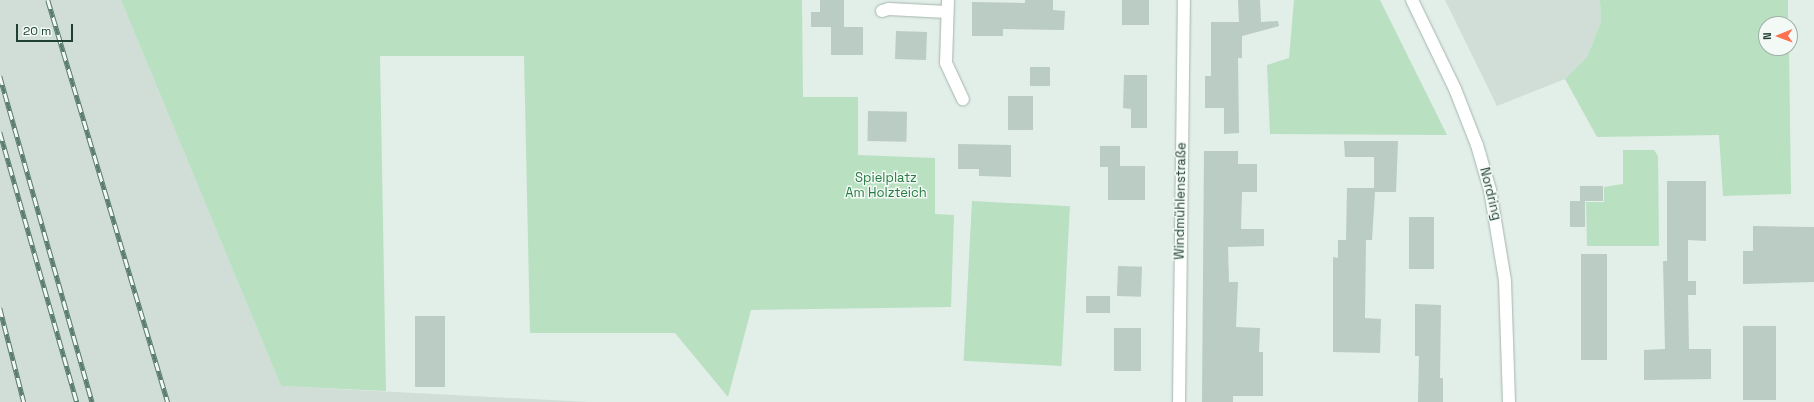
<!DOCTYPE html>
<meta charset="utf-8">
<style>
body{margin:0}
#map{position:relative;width:1814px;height:402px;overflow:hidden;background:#e2eee8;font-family:"Space Grotesk",sans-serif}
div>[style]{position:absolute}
.built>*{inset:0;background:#d0ded7}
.green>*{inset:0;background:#b9e0c1;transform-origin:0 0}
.building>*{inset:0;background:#baccc3;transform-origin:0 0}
.roads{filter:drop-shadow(0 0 1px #a4b6af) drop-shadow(0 0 1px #a4b6af)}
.street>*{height:12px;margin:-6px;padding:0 6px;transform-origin:6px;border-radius:6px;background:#fff}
.rail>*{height:4.5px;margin-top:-2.25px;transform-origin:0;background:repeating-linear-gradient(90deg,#f3faf6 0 9px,#5b7c71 0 18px);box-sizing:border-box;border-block:1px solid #5b7c71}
span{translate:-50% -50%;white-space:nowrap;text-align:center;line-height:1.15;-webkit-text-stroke:3px #f3faf6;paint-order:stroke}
.park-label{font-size:13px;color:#277b42}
.street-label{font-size:13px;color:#204036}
.north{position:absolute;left:1758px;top:16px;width:40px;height:40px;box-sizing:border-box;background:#f3faf6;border:1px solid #9fb0a9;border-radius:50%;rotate:269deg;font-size:11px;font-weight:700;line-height:16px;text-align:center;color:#204036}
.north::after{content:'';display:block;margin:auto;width:14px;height:18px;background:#fd7050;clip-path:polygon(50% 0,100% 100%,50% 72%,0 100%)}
.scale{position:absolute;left:16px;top:24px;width:57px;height:18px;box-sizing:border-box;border:2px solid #204036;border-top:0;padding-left:5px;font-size:12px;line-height:14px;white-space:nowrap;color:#204036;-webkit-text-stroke:3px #f3faf6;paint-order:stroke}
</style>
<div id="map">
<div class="built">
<i style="clip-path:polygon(0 0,121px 0,281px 386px,588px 402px,0 402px)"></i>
<i style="clip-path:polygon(1445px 0,1600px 0,1601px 22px,1587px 57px,1565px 79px,1497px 106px)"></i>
</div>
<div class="green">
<i style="clip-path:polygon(121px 0,802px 0,803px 97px,858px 97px,858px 155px,935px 158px,935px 214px,954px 215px,951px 307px,751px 310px,728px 397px,675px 333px,530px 333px,524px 56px,380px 56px,386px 391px,281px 386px)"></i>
<i style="clip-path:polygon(1294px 0,1380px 0,1447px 135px,1270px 134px,1267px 65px,1289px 58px)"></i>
<i style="clip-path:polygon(1600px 0,1788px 0,1788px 24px,1766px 24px,1766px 48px,1789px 48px,1791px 194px,1723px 196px,1719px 135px,1597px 137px,1565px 79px,1587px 57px,1601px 22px)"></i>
<i style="clip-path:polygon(1623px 150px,1654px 150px,1658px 156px,1659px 246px,1587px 246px,1586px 202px,1604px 202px,1604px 187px,1623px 184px)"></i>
<i style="left:972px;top:201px;width:98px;height:160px;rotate:3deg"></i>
</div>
<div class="building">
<i style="clip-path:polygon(820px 0,844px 0,844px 27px,811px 27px,811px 12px,820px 12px)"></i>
<i style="clip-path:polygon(1025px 0,1053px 0,1053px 10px,1065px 11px,1064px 30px,1003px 29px,1003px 36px,972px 36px,972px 2px,1025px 3px)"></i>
<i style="left:1122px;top:0;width:27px;height:25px"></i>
<i style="clip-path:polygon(1238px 0,1260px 0,1261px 22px,1278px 21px,1279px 26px,1242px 36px,1242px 58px,1238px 58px,1239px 133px,1224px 134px,1224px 108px,1205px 108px,1205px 76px,1211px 76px,1211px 22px,1239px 22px)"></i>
<i style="left:831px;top:27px;width:32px;height:28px"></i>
<i style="left:896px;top:31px;width:31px;height:28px;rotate:2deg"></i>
<i style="left:1030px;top:67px;width:20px;height:19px"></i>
<i style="clip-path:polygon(1124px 75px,1147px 75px,1147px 128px,1131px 128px,1131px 109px,1123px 108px)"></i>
<i style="left:1008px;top:96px;width:25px;height:34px"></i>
<i style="left:868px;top:111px;width:39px;height:30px;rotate:1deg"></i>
<i style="clip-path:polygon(1344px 141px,1398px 141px,1396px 192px,1375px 192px,1372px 240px,1366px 240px,1365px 318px,1381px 319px,1380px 353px,1333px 352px,1333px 257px,1338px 258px,1338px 240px,1346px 240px,1347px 188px,1374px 188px,1374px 157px,1345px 157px)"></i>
<i style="clip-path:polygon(958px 144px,1011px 145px,1011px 177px,979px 176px,979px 169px,958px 169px)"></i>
<i style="left:1100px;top:146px;width:20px;height:21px"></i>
<i style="clip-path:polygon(1204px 151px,1238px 151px,1238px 164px,1257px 164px,1257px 192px,1242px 192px,1241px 229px,1264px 229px,1264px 246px,1228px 247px,1229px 282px,1238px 282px,1236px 327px,1260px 328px,1259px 352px,1263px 352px,1263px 396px,1233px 396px,1233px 402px,1202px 402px)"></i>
<i style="left:1108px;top:166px;width:37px;height:34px"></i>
<i style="clip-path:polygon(1667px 181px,1706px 181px,1706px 241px,1688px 240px,1688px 281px,1696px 281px,1696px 295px,1688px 295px,1689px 349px,1711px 349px,1711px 379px,1644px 380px,1644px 350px,1665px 349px,1663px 261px,1667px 261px)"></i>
<i style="left:1580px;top:186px;width:23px;height:15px"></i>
<i style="left:1570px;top:201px;width:15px;height:26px"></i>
<i style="left:1409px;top:217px;width:25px;height:52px"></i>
<i style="clip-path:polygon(1753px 226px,1814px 227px,1814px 282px,1743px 284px,1743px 251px,1753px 251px)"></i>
<i style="left:1581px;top:254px;width:26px;height:106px"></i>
<i style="left:1118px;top:266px;width:24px;height:30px;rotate:2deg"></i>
<i style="left:1110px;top:296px;width:17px;height:24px;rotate:90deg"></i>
<i style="clip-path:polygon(1415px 304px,1441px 305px,1440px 378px,1443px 378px,1443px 402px,1418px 402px,1419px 356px,1415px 356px)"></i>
<i style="left:415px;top:316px;width:30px;height:71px"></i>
<i style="left:1743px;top:326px;width:33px;height:74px"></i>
<i style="left:1141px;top:328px;width:43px;height:27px;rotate:90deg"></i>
</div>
<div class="roads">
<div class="street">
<i style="left:948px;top:0;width:63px;rotate:91.8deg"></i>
<i style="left:946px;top:63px;width:40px;rotate:65deg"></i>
<i style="left:1412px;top:0;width:99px;rotate:64.2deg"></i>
<i style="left:1455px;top:89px;width:60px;rotate:68.6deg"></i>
<i style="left:1477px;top:145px;width:47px;rotate:73.9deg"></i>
<i style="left:1490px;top:190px;width:92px;rotate:80.6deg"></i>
<i style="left:1505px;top:281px;width:121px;rotate:88.1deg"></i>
<i style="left:882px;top:11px;width:7px;rotate:-16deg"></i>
<i style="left:889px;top:9px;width:58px;rotate:3deg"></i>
<i style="left:1179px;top:402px;width:402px;rotate:-89.3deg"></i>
</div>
</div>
<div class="rail">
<i style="left:48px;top:0;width:420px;rotate:73.4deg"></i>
<i style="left:0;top:76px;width:339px;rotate:74.2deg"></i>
<i style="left:0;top:132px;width:281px;rotate:74.1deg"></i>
<i style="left:0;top:308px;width:97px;rotate:75.7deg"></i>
</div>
<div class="park-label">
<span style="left:886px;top:186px">Spielplatz<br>Am Holzteich</span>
</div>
<div class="street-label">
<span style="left:1490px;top:194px;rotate:76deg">Nordring</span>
<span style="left:1181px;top:201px;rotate:-89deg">Windmühlenstraße</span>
</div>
<div class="north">N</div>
<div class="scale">20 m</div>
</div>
